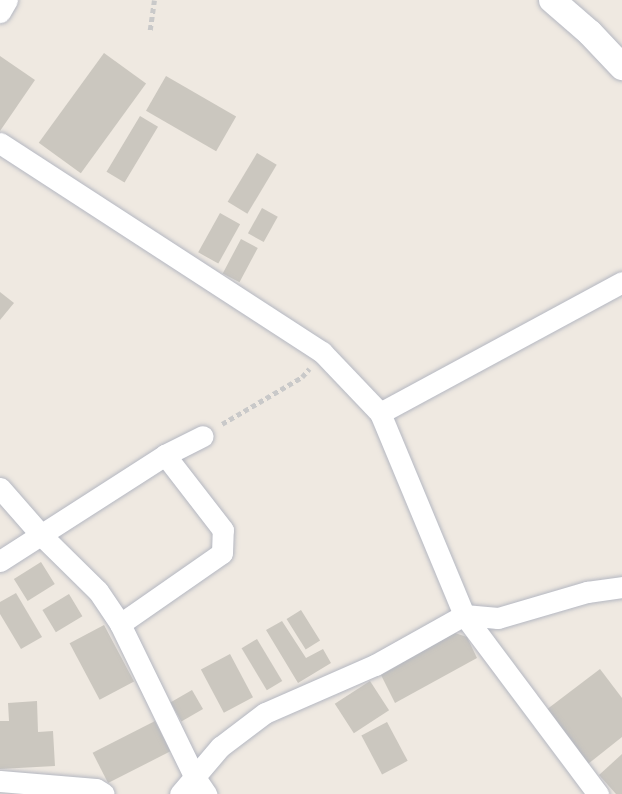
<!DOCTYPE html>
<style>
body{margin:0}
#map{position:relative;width:622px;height:794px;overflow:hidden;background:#efe9e1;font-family:Montserrat,sans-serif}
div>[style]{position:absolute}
.building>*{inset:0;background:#cbc7bf;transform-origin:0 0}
.path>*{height:4.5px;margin-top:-2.25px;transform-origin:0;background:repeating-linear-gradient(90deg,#c9c9c9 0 5px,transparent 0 8.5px)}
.roads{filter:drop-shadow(0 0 2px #b4b7c1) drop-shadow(0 0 2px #b4b7c1)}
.minor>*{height:21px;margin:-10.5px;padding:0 10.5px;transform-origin:10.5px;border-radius:10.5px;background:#fff}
.tertiary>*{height:26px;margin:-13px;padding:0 13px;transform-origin:13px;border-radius:13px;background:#fff}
span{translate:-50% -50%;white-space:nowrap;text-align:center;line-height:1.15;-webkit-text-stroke:6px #fff;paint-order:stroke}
</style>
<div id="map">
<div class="building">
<i style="left:104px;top:53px;width:52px;height:111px;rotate:36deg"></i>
<i style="clip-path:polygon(0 56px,35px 80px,0 131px)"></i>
<i style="left:166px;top:76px;width:81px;height:40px;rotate:30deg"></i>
<i style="left:140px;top:116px;width:21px;height:65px;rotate:31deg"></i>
<i style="left:257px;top:153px;width:23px;height:57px;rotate:31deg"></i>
<i style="left:262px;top:208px;width:18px;height:29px;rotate:29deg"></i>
<i style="left:220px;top:213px;width:23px;height:45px;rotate:29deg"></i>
<i style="left:241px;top:239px;width:19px;height:39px;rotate:28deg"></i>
<i style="clip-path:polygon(0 292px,14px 303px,0 320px)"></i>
<i style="left:41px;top:562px;width:26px;height:32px;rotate:58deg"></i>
<i style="clip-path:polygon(16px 593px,42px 637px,21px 649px,0 614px,0 602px)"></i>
<i style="left:69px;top:594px;width:26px;height:31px;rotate:59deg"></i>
<i style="left:301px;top:610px;width:36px;height:17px;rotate:58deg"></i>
<i style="clip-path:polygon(282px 621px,306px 658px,323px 649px,331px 663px,298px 683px,266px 630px)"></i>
<i style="left:104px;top:625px;width:64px;height:39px;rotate:62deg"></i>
<i style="clip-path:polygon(455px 633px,467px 637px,477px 658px,395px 703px,381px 675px)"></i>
<i style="left:257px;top:639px;width:49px;height:18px;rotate:59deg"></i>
<i style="left:230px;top:654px;width:49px;height:33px;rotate:62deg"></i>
<i style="clip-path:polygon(600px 669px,622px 698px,622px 737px,588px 764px,546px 710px)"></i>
<i style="left:370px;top:681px;width:35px;height:42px;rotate:57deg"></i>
<i style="left:192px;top:690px;width:22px;height:25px;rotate:60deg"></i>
<i style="clip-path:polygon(37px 701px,38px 732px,53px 731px,55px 766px,0 769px,0 721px,9px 721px,8px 703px)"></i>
<i style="left:155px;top:721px;width:34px;height:70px;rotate:63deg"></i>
<i style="left:387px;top:722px;width:44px;height:29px;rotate:62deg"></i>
<i style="clip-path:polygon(622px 754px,622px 794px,616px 794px,599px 775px)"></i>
</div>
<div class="path">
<i style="left:150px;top:30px;width:30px;rotate:-82deg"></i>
<i style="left:222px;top:424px;width:93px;rotate:-30.4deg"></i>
<i style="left:302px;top:377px;width:11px;rotate:-49deg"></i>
</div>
<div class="roads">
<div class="minor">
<i style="left:0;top:12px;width:14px;rotate:-60deg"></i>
<i style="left:0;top:143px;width:384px;rotate:33deg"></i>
<i style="left:322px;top:352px;width:84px;rotate:46.4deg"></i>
<i style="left:380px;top:413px;width:219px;rotate:67.4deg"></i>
<i style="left:464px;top:615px;width:224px;rotate:53.2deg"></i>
<i style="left:380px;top:413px;width:275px;rotate:-28.4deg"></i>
<i style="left:0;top:488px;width:64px;rotate:48.8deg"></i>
<i style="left:42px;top:536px;width:78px;rotate:44.5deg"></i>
<i style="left:98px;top:591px;width:40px;rotate:56deg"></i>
<i style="left:120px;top:624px;width:169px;rotate:64deg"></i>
<i style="left:194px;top:776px;width:22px;rotate:56deg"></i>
<i style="left:0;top:561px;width:196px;rotate:-32.7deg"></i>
<i style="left:165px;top:455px;width:42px;rotate:-26.6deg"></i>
<i style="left:120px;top:624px;width:124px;rotate:-34.8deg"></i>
<i style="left:222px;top:553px;width:23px;rotate:-88deg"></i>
<i style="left:223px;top:530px;width:95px;rotate:-127.7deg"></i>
<i style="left:0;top:781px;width:96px;rotate:4.8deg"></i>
<i style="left:96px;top:789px;width:9px;rotate:32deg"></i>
<i style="left:180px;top:794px;width:62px;rotate:-49.6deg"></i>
<i style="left:220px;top:747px;width:56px;rotate:-37.1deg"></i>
<i style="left:265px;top:713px;width:120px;rotate:-23.6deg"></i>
<i style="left:375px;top:665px;width:102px;rotate:-29.3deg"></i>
<i style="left:464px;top:615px;width:34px;rotate:5deg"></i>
<i style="left:498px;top:618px;width:93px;rotate:-16.3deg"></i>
<i style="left:587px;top:592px;width:35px;rotate:-8deg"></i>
</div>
<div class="tertiary">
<i style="left:552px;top:0;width:50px;rotate:41deg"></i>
<i style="left:590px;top:33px;width:47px;rotate:46.7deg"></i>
</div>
</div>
</div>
